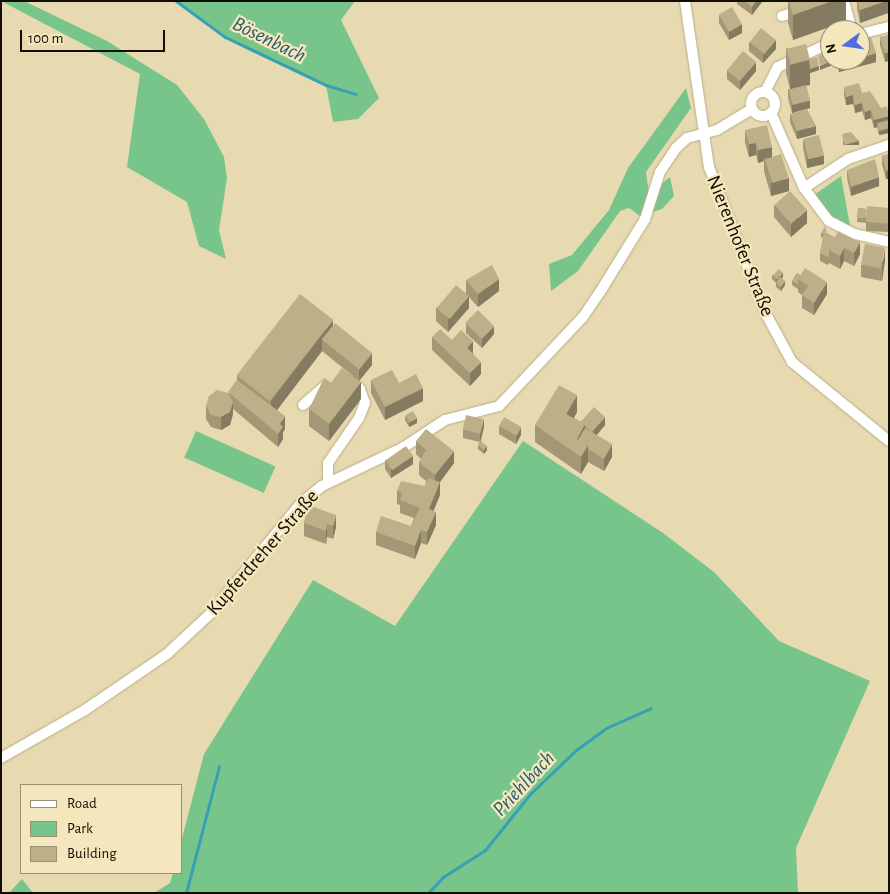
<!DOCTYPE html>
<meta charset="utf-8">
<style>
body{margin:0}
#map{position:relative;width:890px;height:894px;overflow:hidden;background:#e7d9b0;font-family:"Alegreya Sans",sans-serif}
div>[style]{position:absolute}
.green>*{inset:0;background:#78c58c;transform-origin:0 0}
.stream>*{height:3px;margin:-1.5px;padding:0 1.5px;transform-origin:1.5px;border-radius:1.5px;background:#37a1b4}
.roads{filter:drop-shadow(0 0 1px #baad86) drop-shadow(0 0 1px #baad86)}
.minor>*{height:10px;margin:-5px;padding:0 5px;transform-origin:5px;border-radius:5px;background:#fff}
.minor>.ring{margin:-5px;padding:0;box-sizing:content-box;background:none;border:10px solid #fff;border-radius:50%}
.wall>*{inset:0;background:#a39776}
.shaded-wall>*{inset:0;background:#847b60;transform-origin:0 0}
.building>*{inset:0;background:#bdb089;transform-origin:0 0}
span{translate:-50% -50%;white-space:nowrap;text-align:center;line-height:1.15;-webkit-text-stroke:4.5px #f4e6bd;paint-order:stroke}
.street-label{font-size:20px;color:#130e02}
.water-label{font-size:21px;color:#255e69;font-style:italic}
.frame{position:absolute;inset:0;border:2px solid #130e02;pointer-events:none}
.legend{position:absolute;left:20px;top:784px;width:162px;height:90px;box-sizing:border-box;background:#f4e6bd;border:1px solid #9a9072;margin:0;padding:6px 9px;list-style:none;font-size:15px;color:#130e02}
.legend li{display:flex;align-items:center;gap:10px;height:25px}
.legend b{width:25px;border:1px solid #9a9072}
.north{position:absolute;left:820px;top:20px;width:50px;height:50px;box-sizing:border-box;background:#f4e6bd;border:1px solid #9a9072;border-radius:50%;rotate:256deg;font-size:14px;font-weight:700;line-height:20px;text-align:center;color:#130e02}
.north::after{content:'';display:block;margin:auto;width:18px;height:22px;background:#556ce1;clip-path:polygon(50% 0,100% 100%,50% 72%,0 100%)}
.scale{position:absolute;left:20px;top:30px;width:145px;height:22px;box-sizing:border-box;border:2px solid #130e02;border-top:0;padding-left:6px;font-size:15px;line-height:18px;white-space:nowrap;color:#130e02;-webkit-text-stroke:4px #f4e6bd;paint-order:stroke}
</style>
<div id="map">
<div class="green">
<i style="clip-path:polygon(1px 1px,24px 1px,107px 41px,177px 85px,204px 119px,224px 157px,227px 178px,219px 230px,226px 259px,199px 246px,187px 202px,127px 167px,140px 74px)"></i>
<i style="clip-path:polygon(176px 1px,355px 1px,341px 20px,379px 98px,358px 119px,333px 122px,326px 85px,225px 37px)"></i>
<i style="clip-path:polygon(686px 88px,691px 108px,646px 172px,649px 194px,670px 177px,674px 196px,662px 209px,640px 216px,629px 208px,620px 211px,578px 271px,551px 291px,549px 264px,572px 255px,609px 210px,628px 168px)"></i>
<i style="clip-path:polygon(841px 176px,850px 226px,831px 216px,814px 195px)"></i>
<i style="left:196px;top:431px;width:87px;height:29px;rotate:24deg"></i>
<i style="clip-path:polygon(523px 441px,663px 533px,714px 572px,779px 641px,870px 681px,796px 848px,798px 893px,154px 893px,170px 883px,173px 873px,181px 873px,181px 842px,204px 754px,313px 580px,395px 626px)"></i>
<i style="clip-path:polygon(22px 879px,33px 893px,9px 893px)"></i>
</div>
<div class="stream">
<i style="left:176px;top:1px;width:61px;rotate:36.3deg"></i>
<i style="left:225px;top:37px;width:112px;rotate:25.4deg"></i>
<i style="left:326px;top:85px;width:31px;rotate:17deg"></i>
<i style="left:186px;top:893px;width:131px;rotate:-75.4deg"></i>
<i style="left:428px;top:893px;width:22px;rotate:-47deg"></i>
<i style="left:443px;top:877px;width:50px;rotate:-32.7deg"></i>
<i style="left:485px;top:850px;width:72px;rotate:-51.2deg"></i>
<i style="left:530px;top:794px;width:64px;rotate:-43.7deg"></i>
<i style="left:576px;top:750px;width:37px;rotate:-36deg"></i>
<i style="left:606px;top:728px;width:49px;rotate:-24deg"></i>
</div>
<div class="roads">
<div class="minor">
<i style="left:685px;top:1px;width:168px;rotate:81.8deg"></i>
<i style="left:709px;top:167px;width:158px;rotate:68.8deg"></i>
<i style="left:766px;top:314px;width:55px;rotate:61.6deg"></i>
<i style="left:792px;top:362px;width:125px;rotate:39.2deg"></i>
<i style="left:844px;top:1px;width:30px;rotate:75deg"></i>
<i style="left:782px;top:16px;width:19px;rotate:-16deg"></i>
<i style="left:860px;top:34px;width:30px;rotate:-14deg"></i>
<i style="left:765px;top:92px;width:28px;rotate:-63deg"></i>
<i style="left:778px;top:67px;width:57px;rotate:-24.8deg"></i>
<i class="ring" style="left:751px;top:92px;width:14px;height:14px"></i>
<i style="left:771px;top:113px;width:82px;rotate:66.3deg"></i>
<i style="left:804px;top:188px;width:41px;rotate:52.9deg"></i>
<i style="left:829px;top:221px;width:29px;rotate:27deg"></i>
<i style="left:855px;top:234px;width:35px;rotate:13deg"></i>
<i style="left:804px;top:188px;width:53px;rotate:-33.4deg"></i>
<i style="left:848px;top:159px;width:43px;rotate:-18.9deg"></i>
<i style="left:303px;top:405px;width:29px;rotate:-41deg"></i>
<i style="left:328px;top:482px;width:19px;rotate:-90deg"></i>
<i style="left:328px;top:463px;width:55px;rotate:-55.4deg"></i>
<i style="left:359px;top:418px;width:16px;rotate:-68deg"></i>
<i style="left:365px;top:403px;width:15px;rotate:-110deg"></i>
<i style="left:360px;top:389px;width:11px;rotate:-146deg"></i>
<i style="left:1px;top:758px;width:97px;rotate:-29.7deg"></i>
<i style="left:85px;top:710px;width:99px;rotate:-34.3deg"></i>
<i style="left:167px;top:654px;width:60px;rotate:-43deg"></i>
<i style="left:211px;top:613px;width:142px;rotate:-50.7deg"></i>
<i style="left:301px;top:503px;width:27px;rotate:-39deg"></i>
<i style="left:322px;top:486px;width:91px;rotate:-25.4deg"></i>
<i style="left:404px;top:447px;width:49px;rotate:-33.4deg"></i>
<i style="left:445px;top:420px;width:56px;rotate:-14.5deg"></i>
<i style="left:499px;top:406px;width:122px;rotate:-46.7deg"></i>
<i style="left:583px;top:317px;width:30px;rotate:-56deg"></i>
<i style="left:600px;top:292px;width:86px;rotate:-58.3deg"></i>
<i style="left:645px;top:219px;width:49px;rotate:-72.3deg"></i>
<i style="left:660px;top:172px;width:29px;rotate:-56deg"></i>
<i style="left:676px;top:148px;width:15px;rotate:-42deg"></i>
<i style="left:687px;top:138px;width:31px;rotate:-15deg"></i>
<i style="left:717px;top:130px;width:41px;rotate:-31deg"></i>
</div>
</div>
<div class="wall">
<i style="clip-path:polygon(737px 1px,762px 1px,762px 2px,752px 15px,737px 4px)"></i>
<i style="clip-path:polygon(788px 1px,846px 1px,846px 21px,793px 40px,788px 23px)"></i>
<i style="clip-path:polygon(857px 1px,888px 1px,888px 13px,860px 23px,857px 9px)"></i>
<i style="clip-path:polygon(719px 15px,742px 33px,729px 40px,719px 23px)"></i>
<i style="clip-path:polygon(889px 35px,885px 62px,880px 45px,880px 37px)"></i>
<i style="clip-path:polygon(749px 42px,776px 49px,763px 63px,749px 51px)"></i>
<i style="clip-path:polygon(786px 48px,809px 59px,819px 70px,810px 73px,810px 85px,806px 85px,810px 108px,792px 113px,788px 98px,788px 89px,790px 89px,786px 73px)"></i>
<i style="clip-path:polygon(836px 60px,860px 60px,876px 62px,839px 72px)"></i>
<i style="clip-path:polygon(727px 70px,756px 71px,740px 90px,727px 79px)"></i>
<i style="clip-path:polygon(844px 87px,862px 93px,881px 108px,889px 111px,889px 133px,879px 135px,877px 127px,874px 128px,871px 118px,865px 120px,862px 111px,855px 113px,853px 104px,846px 105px,844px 95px)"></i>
<i style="clip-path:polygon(790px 114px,816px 134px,797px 139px,790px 122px)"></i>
<i style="clip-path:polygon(745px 130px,772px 156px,789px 191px,771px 196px,764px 171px,764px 161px,758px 163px,756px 155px,749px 157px,745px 143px)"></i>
<i style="clip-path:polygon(803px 139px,824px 164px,807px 168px,803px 148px)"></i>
<i style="clip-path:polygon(889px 154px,886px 179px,882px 164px,882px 156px)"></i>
<i style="clip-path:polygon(847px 170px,879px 186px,851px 196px,847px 178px)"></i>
<i style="clip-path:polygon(774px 205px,807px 223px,791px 237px,774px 217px)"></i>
<i style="clip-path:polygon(858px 208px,866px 209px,866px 223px,857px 222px)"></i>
<i style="clip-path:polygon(889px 208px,889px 232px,866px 231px,866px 222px)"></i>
<i style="clip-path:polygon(821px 233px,827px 233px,860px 254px,854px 266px,844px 261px,840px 269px,829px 263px,828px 265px,820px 261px,820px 253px,823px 238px,821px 237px)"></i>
<i style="clip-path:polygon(885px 260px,882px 281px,861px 277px,861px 265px)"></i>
<i style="clip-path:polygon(797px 273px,827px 294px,814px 315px,802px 308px,802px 295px,798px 292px,798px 289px,792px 285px,792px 281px)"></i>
<i style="clip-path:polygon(772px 275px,783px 277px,782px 278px,785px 285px,781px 291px,776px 287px,776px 283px,772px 279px)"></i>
<i style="clip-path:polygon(466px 280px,499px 291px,478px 307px,469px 297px,469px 308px,448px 332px,436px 321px,436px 308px,466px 293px)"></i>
<i style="clip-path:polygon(466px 324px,494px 334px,482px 348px,466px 333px)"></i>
<i style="clip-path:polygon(333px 325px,372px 365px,359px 381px,361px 399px,329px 441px,309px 426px,309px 409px,331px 383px,353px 376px,322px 351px,277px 410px,285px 429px,283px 432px,283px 439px,278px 447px,233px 409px,233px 414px,230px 425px,221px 430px,211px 427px,206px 419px,206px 406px,228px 393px,237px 380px,237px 375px)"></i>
<i style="clip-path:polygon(432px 337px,452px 340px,473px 354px,481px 374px,470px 386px,432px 350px)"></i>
<i style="clip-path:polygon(371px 380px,423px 401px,385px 420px,371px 393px)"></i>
<i style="clip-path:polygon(577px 412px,574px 418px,581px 422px,605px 425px,596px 435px,612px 457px,604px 471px,588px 462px,581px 474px,535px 442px,535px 425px)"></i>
<i style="clip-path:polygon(405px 416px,417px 423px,409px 427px,405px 420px)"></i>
<i style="clip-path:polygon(499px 426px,521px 435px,516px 444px,499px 434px)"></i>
<i style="clip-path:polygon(484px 427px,481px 441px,487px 450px,484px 454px,478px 449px,478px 445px,480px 442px,463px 438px,463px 430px)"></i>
<i style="clip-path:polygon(416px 441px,454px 463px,440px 482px,440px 495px,433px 511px,436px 525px,427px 545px,421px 543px,415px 559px,376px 545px,376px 532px,411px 526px,414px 518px,400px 513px,400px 505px,397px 504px,397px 491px,425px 486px,426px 481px,419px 475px,419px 462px,421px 459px,416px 454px)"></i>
<i style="clip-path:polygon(385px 460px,413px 464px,391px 478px,385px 469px)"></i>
<i style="clip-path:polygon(308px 505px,336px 527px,333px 539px,327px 537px,326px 544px,304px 536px,304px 523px)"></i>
</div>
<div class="shaded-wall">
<i style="clip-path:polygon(756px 1px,762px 1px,762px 2px,752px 15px,752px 7px)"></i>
<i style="clip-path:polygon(832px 1px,846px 1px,846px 21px,793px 40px,793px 15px)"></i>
<i style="clip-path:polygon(886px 1px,888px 1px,888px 13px,860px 23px,860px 10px)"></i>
<i style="clip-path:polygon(742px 24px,742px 33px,729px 40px,729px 32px)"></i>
<i style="clip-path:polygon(776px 40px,776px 49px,763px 63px,763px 55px)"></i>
<i style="clip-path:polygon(889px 52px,889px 61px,885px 62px,885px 53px)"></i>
<i style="clip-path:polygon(876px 53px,876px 62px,839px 72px,839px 63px,851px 60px,860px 60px,860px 58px)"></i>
<i style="clip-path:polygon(810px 60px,819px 66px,819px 70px,810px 73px,810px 85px,790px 89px,790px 65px)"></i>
<i style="clip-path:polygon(833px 60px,833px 65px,820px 70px,820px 66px)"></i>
<i style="clip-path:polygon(756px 62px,756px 71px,740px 90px,740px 81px)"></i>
<i style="clip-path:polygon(853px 95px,853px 104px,846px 105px,846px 97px)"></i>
<i style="clip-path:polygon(810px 100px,810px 108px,792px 113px,792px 104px)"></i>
<i style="clip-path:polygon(862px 103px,862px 111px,855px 113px,855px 105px)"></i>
<i style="clip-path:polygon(871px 110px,871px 118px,865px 120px,865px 112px)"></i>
<i style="clip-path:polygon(889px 116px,889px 124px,877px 123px,877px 127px,874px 128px,874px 120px)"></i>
<i style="clip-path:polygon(816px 126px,816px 134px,797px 139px,797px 131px)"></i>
<i style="clip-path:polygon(889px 128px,889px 133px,879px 135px,879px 131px)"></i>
<i style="left:859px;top:141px;width:4px;height:16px;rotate:90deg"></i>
<i style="clip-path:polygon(756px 143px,756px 155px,749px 157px,749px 144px)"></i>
<i style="clip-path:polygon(772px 147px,772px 159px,764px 158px,764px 161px,758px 163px,758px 150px)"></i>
<i style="clip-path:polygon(824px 155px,824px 164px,807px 168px,807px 159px)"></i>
<i style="left:889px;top:170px;width:9px;height:3px;rotate:90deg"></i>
<i style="clip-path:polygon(879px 177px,879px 186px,851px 196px,851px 187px)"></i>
<i style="clip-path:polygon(789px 178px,789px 191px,771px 196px,771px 183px)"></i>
<i style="clip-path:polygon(807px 210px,807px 223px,791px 237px,791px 224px)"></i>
<i style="clip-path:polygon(860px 242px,860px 254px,854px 266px,854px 253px)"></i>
<i style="clip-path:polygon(844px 248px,844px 261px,840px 269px,840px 256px)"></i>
<i style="clip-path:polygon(885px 248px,885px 260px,882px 281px,882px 268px)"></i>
<i style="clip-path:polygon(783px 273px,783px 277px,776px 283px,776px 279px)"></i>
<i style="clip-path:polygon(499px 279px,499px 291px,478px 307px,478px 294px)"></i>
<i style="clip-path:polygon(785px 281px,785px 285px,781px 291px,781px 287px)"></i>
<i style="clip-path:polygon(827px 282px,827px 294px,814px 315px,814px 303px)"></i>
<i style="clip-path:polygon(469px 296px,469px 308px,448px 332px,448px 319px)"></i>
<i style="clip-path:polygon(333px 320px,333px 337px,322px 339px,322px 351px,271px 418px,271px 401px)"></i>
<i style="clip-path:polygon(494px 326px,494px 334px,482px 348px,482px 339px)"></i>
<i style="clip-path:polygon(473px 341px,473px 354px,467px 348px)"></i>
<i style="clip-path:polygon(372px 353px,372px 365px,359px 381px,359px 369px)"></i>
<i style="clip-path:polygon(481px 362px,481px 374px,470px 386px,470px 373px)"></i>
<i style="clip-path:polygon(361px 382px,361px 399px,329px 441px,329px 424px)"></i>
<i style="clip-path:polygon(423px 388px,423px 401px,385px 420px,385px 407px)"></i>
<i style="clip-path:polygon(577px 395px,577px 412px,566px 431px,566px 414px)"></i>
<i style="clip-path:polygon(233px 402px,233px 414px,230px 425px,221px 430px,221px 417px)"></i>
<i style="clip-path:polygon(285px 416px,285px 429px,283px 432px,283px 439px,278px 447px,278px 434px,280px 424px)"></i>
<i style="clip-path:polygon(605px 417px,605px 425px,593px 440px,593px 431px)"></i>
<i style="clip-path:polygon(417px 418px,417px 423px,409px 427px,409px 423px)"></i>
<i style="clip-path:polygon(484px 419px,484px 427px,480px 442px,480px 433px)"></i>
<i style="clip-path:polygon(585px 424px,585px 441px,582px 446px,577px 439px)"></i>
<i style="clip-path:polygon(521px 427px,521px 435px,516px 444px,516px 436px)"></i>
<i style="clip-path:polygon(612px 444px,612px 457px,604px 471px,604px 459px)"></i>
<i style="clip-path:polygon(588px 445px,588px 462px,581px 474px,581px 457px)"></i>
<i style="clip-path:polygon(487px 446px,487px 450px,484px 454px,484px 450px)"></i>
<i style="clip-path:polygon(454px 451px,454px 463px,440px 482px,440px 495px,429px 522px,429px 509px,435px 488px,435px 475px)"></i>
<i style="clip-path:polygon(413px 456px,413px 464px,391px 478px,391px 470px)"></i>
<i style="clip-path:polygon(436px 512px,436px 525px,427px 545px,427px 532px)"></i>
<i style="clip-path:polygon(336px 515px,336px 527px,333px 539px,333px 526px)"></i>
<i style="clip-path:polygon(327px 524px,327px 537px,326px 544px,326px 531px)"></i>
<i style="clip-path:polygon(421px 530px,421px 543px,415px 559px,415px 546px)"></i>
</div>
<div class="building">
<i style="clip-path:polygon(745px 1px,756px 1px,752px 7px)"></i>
<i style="clip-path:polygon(789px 1px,832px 1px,793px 15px)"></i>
<i style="clip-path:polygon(858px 1px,886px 1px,860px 10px)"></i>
<i style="left:732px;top:7px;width:20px;height:15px;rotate:60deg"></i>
<i style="left:761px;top:28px;width:19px;height:18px;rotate:39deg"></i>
<i style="clip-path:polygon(889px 35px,889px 52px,885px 53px,880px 37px)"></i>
<i style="clip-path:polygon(871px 37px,876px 53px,860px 58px,860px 40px)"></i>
<i style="left:806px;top:44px;width:16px;height:20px;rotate:76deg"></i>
<i style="left:743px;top:51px;width:17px;height:25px;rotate:40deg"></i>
<i style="clip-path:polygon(830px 51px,830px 60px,833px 60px,820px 66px,818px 56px)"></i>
<i style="clip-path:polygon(817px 57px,819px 66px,810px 69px,809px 59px)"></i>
<i style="clip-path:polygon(838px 60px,851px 60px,839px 63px)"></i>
<i style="clip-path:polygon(859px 83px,862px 93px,870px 91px,881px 108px,887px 106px,889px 116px,874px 120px,871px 110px,865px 112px,862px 103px,855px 105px,853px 95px,846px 97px,844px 87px)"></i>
<i style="left:806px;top:85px;width:16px;height:18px;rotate:75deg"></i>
<i style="clip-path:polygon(807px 109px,816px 126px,797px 131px,790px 114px)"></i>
<i style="clip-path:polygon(889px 120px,889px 128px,879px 131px,877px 123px)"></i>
<i style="clip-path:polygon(767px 125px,772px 147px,758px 150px,756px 143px,749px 144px,745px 130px)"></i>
<i style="clip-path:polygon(851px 132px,859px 141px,844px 145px,842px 134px)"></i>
<i style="left:819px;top:135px;width:21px;height:16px;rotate:76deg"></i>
<i style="left:781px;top:154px;width:25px;height:17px;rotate:72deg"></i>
<i style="clip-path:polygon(889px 154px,889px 170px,886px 171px,882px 156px)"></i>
<i style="clip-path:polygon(875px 159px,879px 177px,851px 187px,847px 170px)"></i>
<i style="left:790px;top:191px;width:25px;height:21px;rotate:48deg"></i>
<i style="left:867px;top:206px;width:22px;height:16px;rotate:5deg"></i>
<i style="clip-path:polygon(858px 208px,866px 209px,866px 218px,857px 218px)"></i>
<i style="clip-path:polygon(825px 226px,827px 233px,824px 232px,824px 234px,821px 233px)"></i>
<i style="clip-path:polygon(838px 231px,860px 242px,854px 253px,844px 248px,840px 256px,829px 250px)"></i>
<i style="clip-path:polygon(824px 232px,835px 237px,829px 250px,829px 255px,828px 257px,820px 253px)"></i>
<i style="left:865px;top:244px;width:20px;height:21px;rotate:11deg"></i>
<i style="clip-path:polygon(492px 265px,499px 279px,478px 294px,466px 280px)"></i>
<i style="clip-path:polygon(805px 268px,827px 282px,814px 303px,802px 295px,808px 286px,798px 279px)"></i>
<i style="left:779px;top:269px;width:6px;height:9px;rotate:45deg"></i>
<i style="clip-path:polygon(797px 273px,800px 275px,798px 279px,798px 284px,792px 281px)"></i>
<i style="clip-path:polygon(780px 277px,785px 281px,781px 287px,776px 282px)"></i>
<i style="left:456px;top:285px;width:17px;height:30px;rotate:40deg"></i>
<i style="left:300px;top:294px;width:42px;height:103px;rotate:38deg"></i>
<i style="left:478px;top:310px;width:23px;height:18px;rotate:45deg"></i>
<i style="left:335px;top:323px;width:48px;height:21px;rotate:39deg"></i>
<i style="clip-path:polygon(440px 329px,452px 340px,461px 330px,473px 341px,467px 348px,481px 362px,470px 373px,432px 337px)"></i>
<i style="clip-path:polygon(342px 368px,361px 382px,329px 424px,309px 409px,324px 378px,331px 383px)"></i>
<i style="clip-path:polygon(392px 370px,399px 383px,416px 374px,423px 388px,385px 407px,371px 380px)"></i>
<i style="clip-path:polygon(237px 380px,285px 416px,280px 424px,283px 427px,278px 434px,228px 392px)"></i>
<i style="clip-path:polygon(559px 385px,577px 395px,566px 414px,585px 424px,577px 439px,588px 445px,581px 457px,535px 425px)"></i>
<i style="clip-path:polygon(217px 390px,228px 393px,233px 402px,230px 412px,221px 417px,211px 415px,206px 406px,209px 396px)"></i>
<i style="left:594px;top:407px;width:15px;height:20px;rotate:42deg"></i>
<i style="left:413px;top:411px;width:8px;height:9px;rotate:60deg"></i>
<i style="left:466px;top:415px;width:18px;height:15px;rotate:13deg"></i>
<i style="left:504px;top:417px;width:20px;height:10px;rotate:30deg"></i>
<i style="clip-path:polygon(585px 428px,612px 444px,604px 459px,588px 449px,588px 445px,578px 440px)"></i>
<i style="clip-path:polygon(426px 429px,454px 451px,435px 475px,419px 462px,426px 450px,416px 441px)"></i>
<i style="clip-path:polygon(480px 441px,487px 446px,484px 450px,478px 445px)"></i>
<i style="left:406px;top:446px;width:12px;height:25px;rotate:55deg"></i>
<i style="clip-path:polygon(428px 478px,440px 482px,429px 509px,436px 512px,427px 532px,421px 530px,415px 546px,376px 532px,381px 516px,411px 526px,420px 508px,400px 500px,402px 493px,397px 491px,401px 481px,425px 486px)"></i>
<i style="clip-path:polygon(308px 505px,336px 515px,333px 526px,327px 524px,326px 531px,304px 523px)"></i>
</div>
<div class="street-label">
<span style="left:740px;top:246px;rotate:68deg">Nierenhofer Straße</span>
<span style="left:263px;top:553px;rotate:-49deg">Kupferdreher Straße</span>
</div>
<div class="water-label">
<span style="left:269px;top:40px;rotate:26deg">Bösenbach</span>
<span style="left:524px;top:784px;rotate:-47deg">Priehlbach</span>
</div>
<div class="frame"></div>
<ul class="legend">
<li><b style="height:6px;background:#fff"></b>Road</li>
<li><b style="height:14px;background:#78c58c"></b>Park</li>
<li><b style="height:14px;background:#bdb089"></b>Building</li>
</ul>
<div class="north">N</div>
<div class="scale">100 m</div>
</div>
